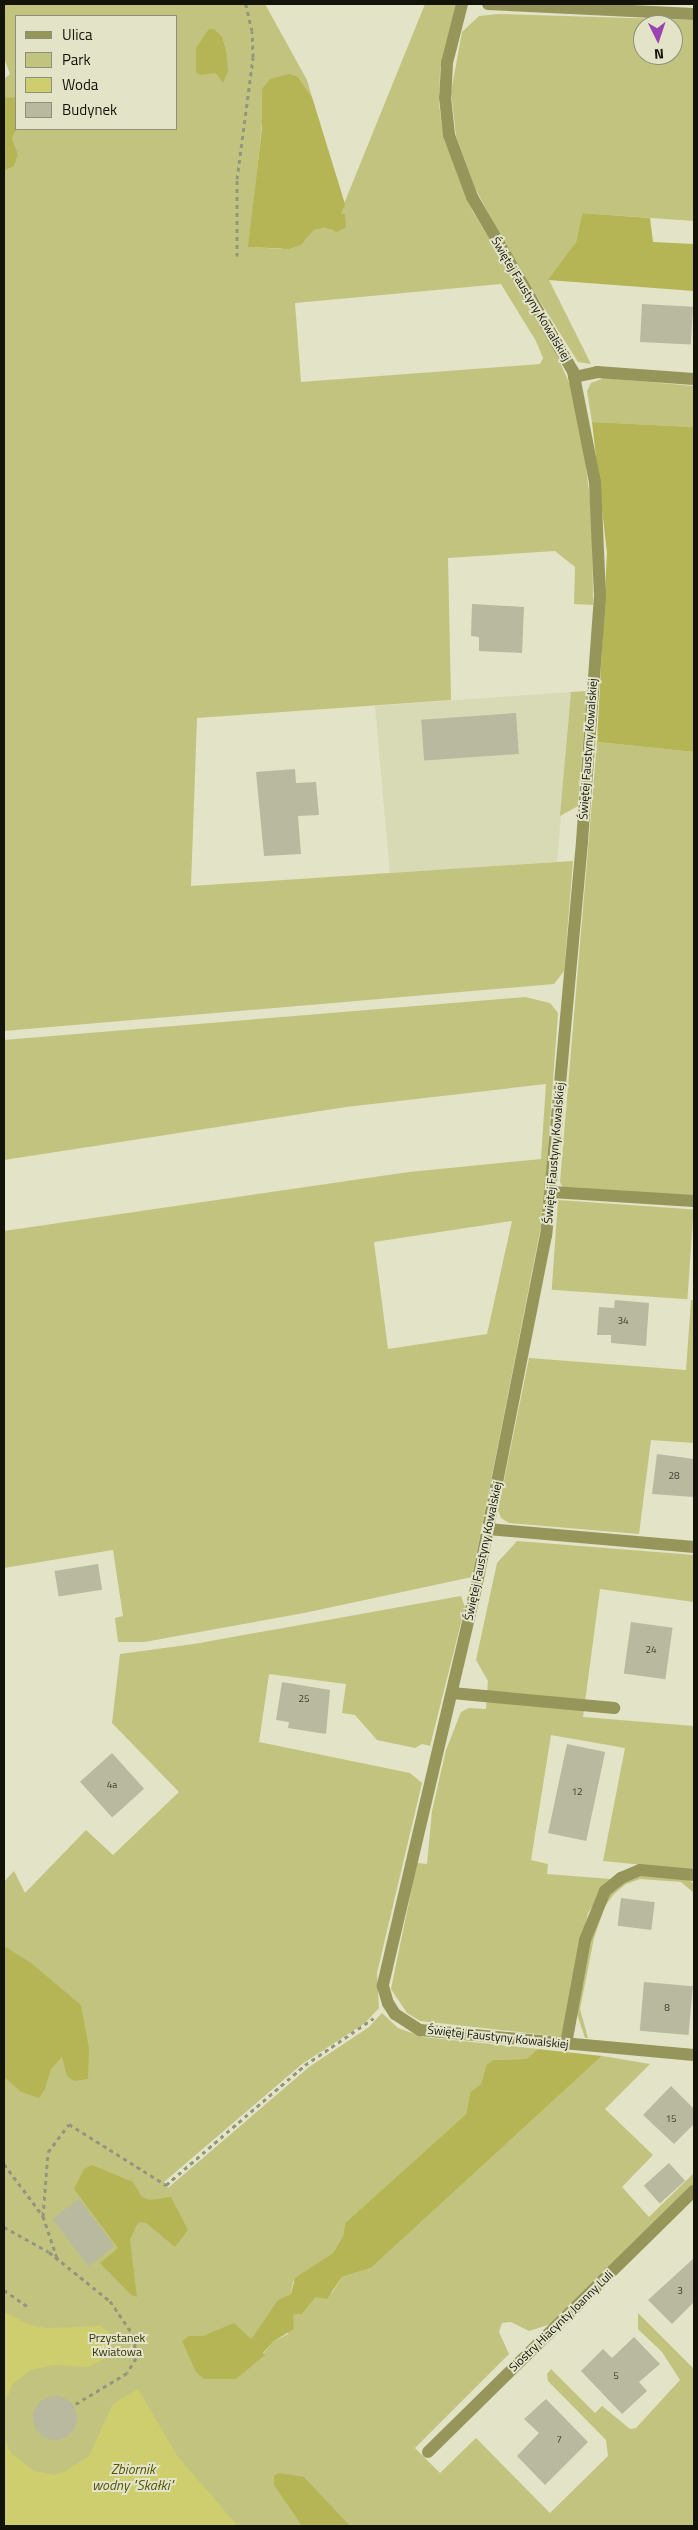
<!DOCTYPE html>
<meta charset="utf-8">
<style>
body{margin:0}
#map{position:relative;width:698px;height:2530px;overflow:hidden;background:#e2e3c7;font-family:"Titillium Web",sans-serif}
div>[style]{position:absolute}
.built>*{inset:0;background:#d8d9b5}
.green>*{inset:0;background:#c2c37f;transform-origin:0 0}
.forest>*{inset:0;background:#b6b555}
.water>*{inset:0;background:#cece6e}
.building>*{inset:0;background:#b8b99e;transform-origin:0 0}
.round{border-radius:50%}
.path>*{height:3px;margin-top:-1.5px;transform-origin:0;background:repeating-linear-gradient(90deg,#94957f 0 4px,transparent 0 8px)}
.minor>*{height:12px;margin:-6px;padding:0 6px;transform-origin:6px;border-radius:6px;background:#96965b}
span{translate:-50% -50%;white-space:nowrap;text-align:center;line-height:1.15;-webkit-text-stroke:4px #e2e3c7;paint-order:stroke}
.number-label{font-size:10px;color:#3c3c2e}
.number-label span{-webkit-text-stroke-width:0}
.street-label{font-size:12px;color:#131309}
.park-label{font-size:12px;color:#34340a}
.water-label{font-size:14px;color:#58570e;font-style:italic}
.frame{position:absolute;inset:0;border:5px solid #131309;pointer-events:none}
.legend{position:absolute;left:15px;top:15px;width:162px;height:115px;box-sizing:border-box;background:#e2e3c7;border:1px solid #8f907b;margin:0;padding:6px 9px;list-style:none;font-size:15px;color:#131309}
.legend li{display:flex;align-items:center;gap:10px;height:25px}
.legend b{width:25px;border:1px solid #8f907b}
.north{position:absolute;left:633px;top:15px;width:50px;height:50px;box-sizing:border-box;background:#e2e3c7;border:1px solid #8f907b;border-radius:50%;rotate:176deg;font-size:14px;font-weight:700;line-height:20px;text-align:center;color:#131309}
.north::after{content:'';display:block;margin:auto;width:18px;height:22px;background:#9a44b1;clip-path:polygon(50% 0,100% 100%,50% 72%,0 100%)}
</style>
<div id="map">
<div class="built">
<i style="clip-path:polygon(571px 692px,557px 862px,390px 873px,375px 706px)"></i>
</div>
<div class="green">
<i style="clip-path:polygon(evenodd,4px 4px,265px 4px,307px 80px,312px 97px,298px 77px,262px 89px,264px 105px,249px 247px,281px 249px,306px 240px,313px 230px,327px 228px,333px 231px,425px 4px,456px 4px,440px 69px,439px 104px,443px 133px,472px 210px,550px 340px,571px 387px,584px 452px,592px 514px,593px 605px,574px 604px,575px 567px,555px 551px,448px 558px,451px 700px,197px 718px,191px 886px,573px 861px,564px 971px,554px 984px,4px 1031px,4px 171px,13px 166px,18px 154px,12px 138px,17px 129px,176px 129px,176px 16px,16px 16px,16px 98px,9px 98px,4px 97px,4px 79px,10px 74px,4px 58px,4px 4px,501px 284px,536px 341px,543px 358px,540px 364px,301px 382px,295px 303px,501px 284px)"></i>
<i style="clip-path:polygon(evenodd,499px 14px,694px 20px,694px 221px,582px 213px,576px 242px,549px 280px,591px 364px,578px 362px,509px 252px,475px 188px,456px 136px,451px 92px,462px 32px,479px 16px,499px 14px,643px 25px,673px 25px,673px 55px,643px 55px,643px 25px)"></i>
<i style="clip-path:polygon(604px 378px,694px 386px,694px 427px,592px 422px,587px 391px,591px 383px)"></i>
<i style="clip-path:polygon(587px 691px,578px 806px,560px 816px,571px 692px)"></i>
<i style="clip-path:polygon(597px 742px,694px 752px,694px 1196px,563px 1188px,560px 1182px)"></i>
<i style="clip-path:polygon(evenodd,525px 997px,550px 1003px,558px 1013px,543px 1216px,472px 1577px,304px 1613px,144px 1642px,118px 1642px,115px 1618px,123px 1616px,113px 1550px,4px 1568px,4px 1231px,409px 1172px,541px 1159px,546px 1084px,346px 1107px,4px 1160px,4px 1040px,525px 997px,512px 1221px,487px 1334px,388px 1349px,374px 1242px,512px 1221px)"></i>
<i style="left:558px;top:1200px;width:136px;height:90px;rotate:4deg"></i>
<i style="clip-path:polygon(691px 1300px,694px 1300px,694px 1443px,651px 1440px,639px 1534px,509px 1523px,501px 1518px,498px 1510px,529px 1358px,686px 1370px)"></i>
<i style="clip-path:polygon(517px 1541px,694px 1555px,694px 1602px,600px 1589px,583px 1717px,694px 1726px,694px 1870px,603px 1861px,625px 1748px,551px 1735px,531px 1860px,548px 1864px,547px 1874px,611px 1879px,588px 1913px,563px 2037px,420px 2021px,407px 2013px,391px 1989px,417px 1863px,427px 1864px,432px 1811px,446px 1750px,461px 1712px,469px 1708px,486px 1709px,488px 1681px,476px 1660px,497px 1563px)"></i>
<i style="clip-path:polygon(461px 1596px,465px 1607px,430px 1746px,422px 1744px,415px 1748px,377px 1740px,355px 1715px,342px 1713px,346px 1684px,269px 1674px,259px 1742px,410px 1773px,422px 1783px,377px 1973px,379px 2008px,365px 2023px,302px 2064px,164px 2182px,168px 2188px,309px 2067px,369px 2027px,382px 2013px,398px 2028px,423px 2037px,538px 2049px,526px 2059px,493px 2060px,486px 2065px,481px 2084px,470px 2092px,466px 2114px,345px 2223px,343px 2236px,333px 2253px,293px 2282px,291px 2294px,275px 2305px,251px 2339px,263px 2354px,274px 2341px,288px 2334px,292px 2315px,302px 2314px,316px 2297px,332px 2293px,342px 2277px,371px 2268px,602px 2056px,650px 2064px,605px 2109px,653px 2155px,622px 2187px,649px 2217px,694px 2173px,694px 2183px,551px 2324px,529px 2331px,511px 2322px,502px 2323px,499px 2332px,509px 2354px,415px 2448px,440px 2473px,476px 2438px,550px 2513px,608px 2456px,606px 2440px,548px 2381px,547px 2374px,551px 2369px,595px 2413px,602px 2406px,630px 2429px,636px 2428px,680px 2380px,662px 2352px,638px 2329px,638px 2313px,694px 2369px,694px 2526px,4px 2526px,4px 1882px,14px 1871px,25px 1893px,86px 1830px,113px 1855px,179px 1792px,112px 1723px,120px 1654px,194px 1644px)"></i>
<i style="clip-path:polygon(641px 1876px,688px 1879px,694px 1884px,694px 1893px,681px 1882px,640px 1879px,626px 1884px,614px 1894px,605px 1906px,594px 1938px,580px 2009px,588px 2038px,585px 2038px,577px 2014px,593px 1931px,608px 1896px,627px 1880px)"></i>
</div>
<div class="forest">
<i style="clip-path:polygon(209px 29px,214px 29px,222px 37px,226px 50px,228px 71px,223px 83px,216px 73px,200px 75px,196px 72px,196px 48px)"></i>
<i style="clip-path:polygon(289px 74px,298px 77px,312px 97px,345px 204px,341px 214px,345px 214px,346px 227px,337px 232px,326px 228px,314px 230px,302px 244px,289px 249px,248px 247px,262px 128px,262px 89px,270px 79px)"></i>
<i style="clip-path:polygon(4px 97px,16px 98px,17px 129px,12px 138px,18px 154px,14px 166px,4px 171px)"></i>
<i style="clip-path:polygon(582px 213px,650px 218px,653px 242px,694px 244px,694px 291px,548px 280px,576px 242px)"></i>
<i style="clip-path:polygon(592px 422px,694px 427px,694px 752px,597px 742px,607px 553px)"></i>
<i style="clip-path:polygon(4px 1946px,31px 1963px,81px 2005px,89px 2049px,88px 2079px,74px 2081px,67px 2076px,62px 2057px,51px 2069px,45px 2089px,39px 2098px,21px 2092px,4px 2077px)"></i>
<i style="clip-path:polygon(538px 2049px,602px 2056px,371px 2268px,342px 2277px,327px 2299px,316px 2297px,302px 2314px,293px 2315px,294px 2329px,274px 2341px,263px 2353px,265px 2355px,236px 2379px,204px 2379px,196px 2372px,182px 2341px,189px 2336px,203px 2336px,234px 2323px,251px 2339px,278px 2300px,291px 2294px,295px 2278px,333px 2253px,343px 2236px,345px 2223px,466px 2114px,470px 2092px,481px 2084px,486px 2065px,493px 2060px,526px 2059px)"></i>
<i style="clip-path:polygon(92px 2165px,133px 2182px,142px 2197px,150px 2200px,171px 2197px,188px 2230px,175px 2247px,146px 2223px,140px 2222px,136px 2226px,130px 2240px,137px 2297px,131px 2295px,100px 2263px,118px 2248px,74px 2189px,84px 2169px)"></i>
<i style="clip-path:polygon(279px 2473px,304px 2477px,350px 2526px,302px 2526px,274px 2485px,274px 2476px)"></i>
</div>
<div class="water">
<i style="clip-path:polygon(4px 2312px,30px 2325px,46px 2328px,101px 2326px,110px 2333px,111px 2350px,106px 2358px,88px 2367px,54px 2365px,30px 2370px,13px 2384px,4px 2404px)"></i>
<i style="clip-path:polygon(138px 2389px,178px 2457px,238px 2526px,4px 2526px,4px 2438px,11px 2453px,34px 2471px,55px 2475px,64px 2472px,89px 2456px,113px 2404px)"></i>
</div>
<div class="building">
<i style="left:642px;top:304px;width:51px;height:38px;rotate:3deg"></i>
<i style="clip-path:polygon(472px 604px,524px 607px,522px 653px,479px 651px,479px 637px,471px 636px)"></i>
<i style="left:516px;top:713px;width:41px;height:95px;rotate:86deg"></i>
<i style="clip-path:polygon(295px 769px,296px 783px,316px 782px,319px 815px,298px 816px,301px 854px,264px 856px,256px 772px)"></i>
<i style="clip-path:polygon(615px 1300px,649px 1303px,646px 1346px,611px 1343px,611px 1335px,597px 1335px,599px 1307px,614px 1308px)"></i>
<i style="clip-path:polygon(657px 1454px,694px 1459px,694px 1497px,652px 1494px)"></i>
<i style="left:98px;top:1564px;width:26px;height:44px;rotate:81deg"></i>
<i style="left:631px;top:1622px;width:42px;height:52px;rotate:8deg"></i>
<i style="clip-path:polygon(282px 1682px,330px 1690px,326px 1734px,288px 1728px,289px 1722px,276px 1720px)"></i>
<i style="left:567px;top:1744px;width:39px;height:91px;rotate:12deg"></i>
<i style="left:112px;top:1753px;width:48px;height:43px;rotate:48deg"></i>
<i style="left:621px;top:1898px;width:34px;height:28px;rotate:7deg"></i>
<i style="left:644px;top:1982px;width:49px;height:49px;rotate:5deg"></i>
<i style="clip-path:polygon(671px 2086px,694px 2109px,694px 2124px,674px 2144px,643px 2115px)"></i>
<i style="left:669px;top:2163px;width:24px;height:34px;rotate:48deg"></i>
<i style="left:79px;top:2199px;width:59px;height:33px;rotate:53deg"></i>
<i style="clip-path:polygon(694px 2258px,694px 2302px,672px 2324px,648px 2300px)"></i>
<i style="clip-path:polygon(634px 2337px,660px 2364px,639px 2382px,647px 2391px,622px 2414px,581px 2371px,603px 2349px,612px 2358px)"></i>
<i class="round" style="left:33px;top:2396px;width:44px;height:44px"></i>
<i style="clip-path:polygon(546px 2399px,588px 2442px,545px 2485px,517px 2456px,539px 2433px,524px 2419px)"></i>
</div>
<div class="path">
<i style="left:237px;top:256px;width:77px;rotate:-90deg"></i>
<i style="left:237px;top:179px;width:123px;rotate:-82.5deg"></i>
<i style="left:253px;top:57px;width:26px;rotate:-92deg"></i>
<i style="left:252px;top:31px;width:28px;rotate:-103deg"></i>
<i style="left:4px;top:2164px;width:65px;rotate:53.1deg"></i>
<i style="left:43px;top:2216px;width:44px;rotate:71.6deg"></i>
<i style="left:43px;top:2216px;width:64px;rotate:-85.5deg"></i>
<i style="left:48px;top:2152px;width:35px;rotate:-53deg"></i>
<i style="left:69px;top:2124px;width:115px;rotate:32.2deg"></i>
<i style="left:166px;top:2185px;width:184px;rotate:-40.8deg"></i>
<i style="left:305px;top:2065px;width:83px;rotate:-34.3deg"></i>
<i style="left:4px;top:2227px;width:51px;rotate:29.1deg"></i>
<i style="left:49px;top:2252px;width:78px;rotate:38.8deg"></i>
<i style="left:110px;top:2301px;width:42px;rotate:55.6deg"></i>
<i style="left:134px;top:2336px;width:22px;rotate:85deg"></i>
<i style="left:136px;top:2358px;width:17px;rotate:121deg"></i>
<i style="left:127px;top:2373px;width:64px;rotate:149deg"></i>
<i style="left:4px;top:2290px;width:28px;rotate:35deg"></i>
</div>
<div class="minor">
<i style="left:462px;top:4px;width:61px;rotate:104.3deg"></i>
<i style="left:447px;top:63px;width:34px;rotate:93deg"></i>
<i style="left:445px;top:97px;width:38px;rotate:84deg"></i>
<i style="left:449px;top:135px;width:66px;rotate:69.6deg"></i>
<i style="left:472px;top:197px;width:201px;rotate:59.9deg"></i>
<i style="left:573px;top:371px;width:113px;rotate:78.8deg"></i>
<i style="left:595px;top:482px;width:114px;rotate:87.5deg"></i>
<i style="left:600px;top:596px;width:247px;rotate:94.2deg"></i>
<i style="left:582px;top:842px;width:395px;rotate:95.2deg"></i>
<i style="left:546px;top:1235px;width:360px;rotate:101.2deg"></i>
<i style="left:476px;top:1588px;width:409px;rotate:103.2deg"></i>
<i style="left:383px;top:1986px;width:18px;rotate:74deg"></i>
<i style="left:388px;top:2003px;width:13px;rotate:58deg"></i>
<i style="left:395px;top:2014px;width:30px;rotate:33deg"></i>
<i style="left:420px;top:2030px;width:275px;rotate:5.2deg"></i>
<i style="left:488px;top:4px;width:206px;rotate:2.8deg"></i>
<i style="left:574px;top:377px;width:24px;rotate:-12deg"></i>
<i style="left:597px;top:372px;width:97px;rotate:4.1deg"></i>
<i style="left:552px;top:1192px;width:142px;rotate:3.6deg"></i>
<i style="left:488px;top:1529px;width:207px;rotate:5deg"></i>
<i style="left:452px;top:1693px;width:163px;rotate:5.3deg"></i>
<i style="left:566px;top:2044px;width:106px;rotate:-79.6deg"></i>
<i style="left:585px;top:1940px;width:53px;rotate:-67.8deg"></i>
<i style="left:605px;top:1891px;width:21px;rotate:-39deg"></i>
<i style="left:621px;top:1878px;width:21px;rotate:-23deg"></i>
<i style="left:640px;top:1870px;width:54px;rotate:5.3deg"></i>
<i style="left:428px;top:2452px;width:373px;rotate:-44.5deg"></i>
</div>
<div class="number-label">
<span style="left:623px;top:1321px">34</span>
<span style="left:674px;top:1476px">28</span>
<span style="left:651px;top:1650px">24</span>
<span style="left:304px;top:1699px">25</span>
<span style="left:112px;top:1785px">4a</span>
<span style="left:577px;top:1792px">12</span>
<span style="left:667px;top:2008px">8</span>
<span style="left:671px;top:2119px">15</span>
<span style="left:680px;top:2291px">3</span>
<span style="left:616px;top:2376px">5</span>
<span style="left:559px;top:2440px">7</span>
</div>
<div class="street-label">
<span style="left:531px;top:299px;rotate:59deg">Świętej Faustyny Kowalskiej</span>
<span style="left:588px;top:749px;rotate:-86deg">Świętej Faustyny Kowalskiej</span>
<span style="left:554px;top:1153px;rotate:-85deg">Świętej Faustyny Kowalskiej</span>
<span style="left:483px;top:1551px;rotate:-78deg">Świętej Faustyny Kowalskiej</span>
<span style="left:498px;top:2037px;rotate:6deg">Świętej Faustyny Kowalskiej</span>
<span style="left:561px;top:2321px;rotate:-44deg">Siostry Hiacynty Joanny Luli</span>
</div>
<div class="park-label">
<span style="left:117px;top:2345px">Przystanek<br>Kwiatowa</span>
</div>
<div class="water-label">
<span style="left:133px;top:2477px">Zbiornik<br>wodny "Skałki"</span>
</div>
<div class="frame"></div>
<ul class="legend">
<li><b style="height:6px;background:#96965b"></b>Ulica</li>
<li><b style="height:14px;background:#c2c37f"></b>Park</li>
<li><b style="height:14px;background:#cece6e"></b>Woda</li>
<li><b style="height:14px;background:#b8b99e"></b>Budynek</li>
</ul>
<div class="north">N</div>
</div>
